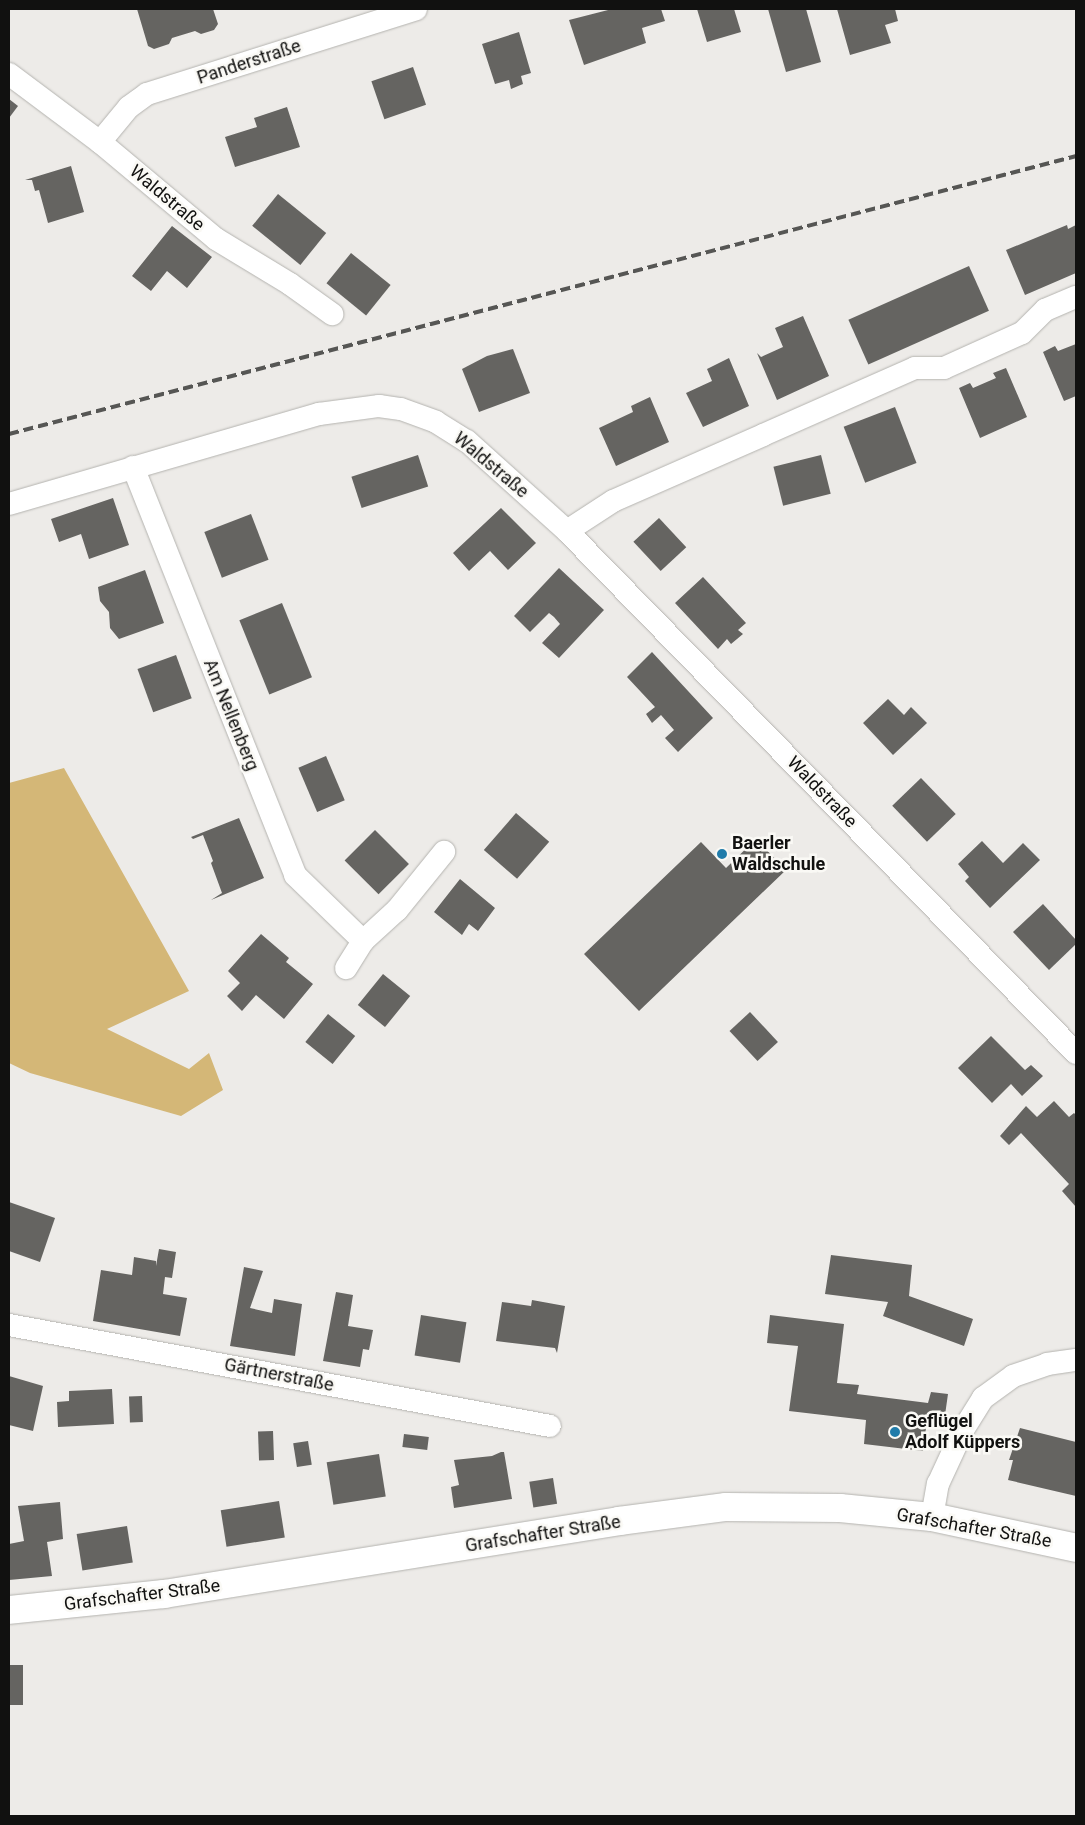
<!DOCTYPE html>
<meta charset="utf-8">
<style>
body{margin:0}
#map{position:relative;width:1085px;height:1825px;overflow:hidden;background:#edebe8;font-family:Roboto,sans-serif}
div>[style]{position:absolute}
.forest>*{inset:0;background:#d4b777}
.building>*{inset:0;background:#656461;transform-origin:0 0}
.roads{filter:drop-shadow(0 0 1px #b4b3af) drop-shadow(0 0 1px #b4b3af)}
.minor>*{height:22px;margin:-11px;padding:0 11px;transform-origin:11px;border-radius:11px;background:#fff}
.secondary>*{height:28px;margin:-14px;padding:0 14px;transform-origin:14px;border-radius:14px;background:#fff}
.rail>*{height:4px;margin-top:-2px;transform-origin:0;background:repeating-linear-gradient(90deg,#565654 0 10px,transparent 0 15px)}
.dots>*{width:14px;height:14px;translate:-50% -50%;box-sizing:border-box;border:2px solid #faf9f5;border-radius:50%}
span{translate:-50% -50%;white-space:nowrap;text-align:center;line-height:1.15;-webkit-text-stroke:5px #faf9f5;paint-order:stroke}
.street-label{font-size:18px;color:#111110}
.poi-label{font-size:18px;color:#111110;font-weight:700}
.left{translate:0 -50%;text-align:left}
.frame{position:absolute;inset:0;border:10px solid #111110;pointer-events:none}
</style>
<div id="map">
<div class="forest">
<i style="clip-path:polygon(64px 768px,189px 991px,107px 1029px,189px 1069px,209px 1053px,223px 1090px,181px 1116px,30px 1073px,9px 1063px,9px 783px)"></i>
</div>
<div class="building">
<i style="clip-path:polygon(137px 9px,213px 9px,218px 24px,214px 30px,201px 34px,195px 31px,172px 38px,169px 44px,154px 49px,148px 46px)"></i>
<i style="clip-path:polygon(612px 9px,661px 9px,665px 21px,642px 28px,646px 43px,584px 65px,569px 20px)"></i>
<i style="clip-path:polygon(697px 9px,734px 9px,741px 32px,707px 42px)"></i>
<i style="clip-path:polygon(768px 9px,806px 9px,821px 62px,786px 72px)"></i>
<i style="clip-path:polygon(837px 9px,895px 9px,898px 21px,885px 25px,891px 43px,850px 55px)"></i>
<i style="clip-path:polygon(519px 32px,531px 73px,521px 76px,523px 84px,511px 89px,509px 80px,495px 84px,482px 44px)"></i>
<i style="left:413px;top:67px;width:40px;height:44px;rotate:71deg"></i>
<i style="clip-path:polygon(9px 99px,18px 106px,9px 118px)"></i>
<i style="clip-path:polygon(287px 107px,300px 147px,235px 167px,225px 137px,257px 127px,254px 118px)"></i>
<i style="clip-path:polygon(71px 166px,84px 212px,48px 223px,39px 190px,35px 191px,32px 180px,25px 180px)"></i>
<i style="left:278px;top:194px;width:62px;height:41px;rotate:39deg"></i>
<i style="clip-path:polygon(1067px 225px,1068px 229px,1076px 225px,1076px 273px,1025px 295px,1006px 250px)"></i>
<i style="clip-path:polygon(172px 226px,212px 257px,187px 288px,167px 271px,151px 291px,132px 276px)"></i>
<i style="left:351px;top:253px;width:51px;height:39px;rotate:39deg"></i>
<i style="left:969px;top:266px;width:49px;height:132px;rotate:66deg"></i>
<i style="clip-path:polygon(803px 316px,829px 376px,777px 400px,757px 353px,761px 357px,783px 347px,775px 328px)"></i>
<i style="clip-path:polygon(1076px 344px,1076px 396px,1064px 401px,1043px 352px,1055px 346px,1058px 351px)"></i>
<i style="clip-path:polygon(513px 349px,530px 393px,479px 412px,462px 369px,487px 356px)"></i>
<i style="clip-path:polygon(729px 358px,749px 406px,703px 427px,686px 393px,712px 381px,707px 369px)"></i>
<i style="clip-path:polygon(1006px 368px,1027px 417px,980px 438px,959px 388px,970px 383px,973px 388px,996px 378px,993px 373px)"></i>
<i style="clip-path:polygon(650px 397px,669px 442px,616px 466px,599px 428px,633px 412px,631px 406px)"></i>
<i style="left:895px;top:407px;width:60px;height:55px;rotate:69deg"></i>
<i style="left:418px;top:455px;width:33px;height:70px;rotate:72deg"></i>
<i style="left:821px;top:455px;width:40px;height:49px;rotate:76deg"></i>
<i style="clip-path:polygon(113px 498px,129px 545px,89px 559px,81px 534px,59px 542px,51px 519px)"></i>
<i style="clip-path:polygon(501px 508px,536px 543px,508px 570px,490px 551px,469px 571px,453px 553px)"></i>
<i style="left:251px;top:514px;width:49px;height:50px;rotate:69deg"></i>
<i style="left:659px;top:518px;width:40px;height:35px;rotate:47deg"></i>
<i style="clip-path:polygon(559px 568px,604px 610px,559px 658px,542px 643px,560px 624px,554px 617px,549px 613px,530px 632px,514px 616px)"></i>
<i style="clip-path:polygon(145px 570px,164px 623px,119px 639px,110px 628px,109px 612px,100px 601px,98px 587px)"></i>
<i style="clip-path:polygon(703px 577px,746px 623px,738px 630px,743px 634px,731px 644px,727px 639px,718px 649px,675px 603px)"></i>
<i style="left:282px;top:603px;width:80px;height:46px;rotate:68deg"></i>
<i style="clip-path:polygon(652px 652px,713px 718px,678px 752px,665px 738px,674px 730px,661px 715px,652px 723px,646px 714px,655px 707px,627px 677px)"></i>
<i style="left:176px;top:655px;width:46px;height:41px;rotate:70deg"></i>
<i style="clip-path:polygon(888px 699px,904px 715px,911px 707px,927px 723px,893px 755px,863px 723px)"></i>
<i style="left:326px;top:756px;width:48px;height:30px;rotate:67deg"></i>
<i style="left:921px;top:778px;width:50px;height:40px;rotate:46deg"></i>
<i style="left:516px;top:813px;width:44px;height:49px;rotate:41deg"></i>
<i style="clip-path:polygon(239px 818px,264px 878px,211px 900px,222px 893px,211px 863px,213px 861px,203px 835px,193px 839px,191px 837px)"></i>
<i style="left:375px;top:830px;width:48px;height:43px;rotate:45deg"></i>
<i style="clip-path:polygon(756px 839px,786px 870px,639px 1011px,584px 954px,701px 842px,726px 868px)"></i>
<i style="clip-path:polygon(982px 841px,1003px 863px,1023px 843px,1040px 860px,990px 908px,965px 881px,969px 877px,958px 864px)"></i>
<i style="clip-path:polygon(460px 879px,495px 908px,478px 931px,469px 924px,462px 935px,434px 912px)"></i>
<i style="clip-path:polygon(1043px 904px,1076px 940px,1076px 944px,1049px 970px,1013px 932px)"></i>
<i style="clip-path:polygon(261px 934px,289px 958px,286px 962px,313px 984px,284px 1019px,256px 995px,242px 1011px,227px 996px,240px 983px,228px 971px)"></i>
<i style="left:383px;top:974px;width:35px;height:40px;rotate:39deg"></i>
<i style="left:750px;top:1012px;width:41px;height:28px;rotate:47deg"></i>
<i style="left:328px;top:1014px;width:35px;height:36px;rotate:39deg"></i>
<i style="clip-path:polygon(991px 1036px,1025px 1070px,1031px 1065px,1043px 1076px,1022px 1096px,1011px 1084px,992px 1103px,958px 1068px)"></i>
<i style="clip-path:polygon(1054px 1101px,1069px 1117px,1074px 1113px,1076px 1115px,1076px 1207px,1062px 1191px,1069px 1184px,1021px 1133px,1009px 1145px,1000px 1136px,1026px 1106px,1037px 1117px)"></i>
<i style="clip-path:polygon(9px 1202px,55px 1218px,40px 1262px,9px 1251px)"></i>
<i style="clip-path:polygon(159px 1249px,176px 1252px,172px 1278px,165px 1277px,163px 1294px,187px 1298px,180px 1336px,93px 1321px,101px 1270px,132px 1275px,134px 1257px,156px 1261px,156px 1266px)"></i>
<i style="clip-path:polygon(831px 1255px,912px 1265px,909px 1296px,973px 1319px,964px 1346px,883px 1316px,888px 1302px,825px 1294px)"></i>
<i style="clip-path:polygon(244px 1267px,263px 1271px,250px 1308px,272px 1313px,274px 1299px,302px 1304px,295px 1356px,230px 1346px)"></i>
<i style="clip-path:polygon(336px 1292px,353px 1295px,348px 1326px,373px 1330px,369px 1350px,363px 1349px,360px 1367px,323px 1361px)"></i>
<i style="clip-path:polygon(532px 1300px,565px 1306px,557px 1353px,555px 1348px,496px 1341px,502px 1302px,531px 1306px)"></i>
<i style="left:421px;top:1315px;width:46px;height:41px;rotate:9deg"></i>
<i style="clip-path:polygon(770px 1315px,844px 1324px,837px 1383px,859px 1385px,857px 1394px,928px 1403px,931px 1392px,948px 1394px,944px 1422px,927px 1420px,923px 1451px,864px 1444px,866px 1420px,789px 1411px,798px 1346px,767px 1343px)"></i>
<i style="clip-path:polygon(9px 1376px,43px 1386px,33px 1431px,9px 1425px)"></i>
<i style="clip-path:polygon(112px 1389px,114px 1424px,58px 1427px,57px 1402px,69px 1401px,69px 1391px)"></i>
<i style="left:142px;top:1396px;width:26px;height:13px;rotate:88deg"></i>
<i style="clip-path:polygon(1020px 1428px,1076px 1442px,1076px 1496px,1008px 1480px,1013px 1460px,1009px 1460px)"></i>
<i style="left:273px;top:1431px;width:29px;height:15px;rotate:88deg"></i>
<i style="left:404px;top:1434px;width:25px;height:13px;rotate:7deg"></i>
<i style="left:308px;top:1441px;width:24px;height:15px;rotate:81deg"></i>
<i style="clip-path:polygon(501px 1452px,504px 1452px,512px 1499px,454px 1508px,451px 1487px,459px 1485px,454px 1460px,492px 1456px)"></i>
<i style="left:379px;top:1454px;width:43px;height:53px;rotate:81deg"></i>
<i style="left:553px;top:1478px;width:26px;height:24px;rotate:81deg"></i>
<i style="left:279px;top:1501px;width:37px;height:59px;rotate:81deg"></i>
<i style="clip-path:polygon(60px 1502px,63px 1539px,47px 1542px,52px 1576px,9px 1580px,9px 1544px,24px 1541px,18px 1506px)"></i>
<i style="left:127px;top:1526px;width:37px;height:51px;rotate:81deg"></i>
<i style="left:9px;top:1665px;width:14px;height:40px"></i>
</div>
<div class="roads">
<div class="minor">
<i style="left:9px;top:74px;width:114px;rotate:36.8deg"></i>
<i style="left:100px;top:142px;width:151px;rotate:39.9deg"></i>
<i style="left:216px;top:239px;width:87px;rotate:31.3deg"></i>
<i style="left:290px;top:284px;width:52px;rotate:35.5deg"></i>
<i style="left:100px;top:142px;width:45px;rotate:-50.4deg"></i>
<i style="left:129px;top:107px;width:22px;rotate:-36deg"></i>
<i style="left:147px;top:94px;width:282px;rotate:-17.5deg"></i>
<i style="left:133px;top:467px;width:439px;rotate:68.3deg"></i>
<i style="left:295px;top:875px;width:95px;rotate:44.1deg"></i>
<i style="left:363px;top:941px;width:32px;rotate:122deg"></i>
<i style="left:9px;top:504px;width:323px;rotate:-16.2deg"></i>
<i style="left:319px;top:414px;width:61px;rotate:-7.6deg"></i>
<i style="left:379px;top:406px;width:22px;rotate:8deg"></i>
<i style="left:401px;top:409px;width:37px;rotate:20deg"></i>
<i style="left:436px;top:422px;width:36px;rotate:32deg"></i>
<i style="left:467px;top:441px;width:135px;rotate:42deg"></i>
<i style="left:567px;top:531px;width:729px;rotate:45.72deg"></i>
<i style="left:567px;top:531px;width:55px;rotate:-33.1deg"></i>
<i style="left:613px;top:501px;width:164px;rotate:-23.7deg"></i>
<i style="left:763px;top:435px;width:166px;rotate:-23.8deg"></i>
<i style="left:915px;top:368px;width:29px"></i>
<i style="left:944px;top:368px;width:85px;rotate:-24.2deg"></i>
<i style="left:1022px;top:333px;width:33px;rotate:-45deg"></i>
<i style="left:1045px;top:310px;width:34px;rotate:-23deg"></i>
<i style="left:363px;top:941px;width:46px;rotate:-42.4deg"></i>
<i style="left:397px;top:910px;width:75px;rotate:-51deg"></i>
<i style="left:9px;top:1325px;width:550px;rotate:10.57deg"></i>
<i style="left:932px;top:1517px;width:34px;rotate:-80deg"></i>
<i style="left:938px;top:1484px;width:60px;rotate:-65.2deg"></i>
<i style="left:963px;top:1430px;width:38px;rotate:-58deg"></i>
<i style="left:983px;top:1398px;width:37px;rotate:-36deg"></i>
<i style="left:1013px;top:1376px;width:36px;rotate:-19deg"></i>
<i style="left:1047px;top:1364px;width:29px;rotate:-8deg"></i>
</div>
<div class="secondary">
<i style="left:9px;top:1610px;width:156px;rotate:-5.9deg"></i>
<i style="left:164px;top:1594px;width:461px;rotate:-9.1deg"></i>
<i style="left:619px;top:1521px;width:108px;rotate:-7.5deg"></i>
<i style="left:726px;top:1507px;width:114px;rotate:0.5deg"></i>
<i style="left:840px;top:1508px;width:92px;rotate:5.6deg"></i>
<i style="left:932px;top:1517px;width:147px;rotate:12.1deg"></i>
</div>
</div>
<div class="rail">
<i style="left:9px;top:434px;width:1103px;rotate:-14.6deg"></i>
</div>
<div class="dots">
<i style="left:722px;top:854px;background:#217caa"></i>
<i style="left:895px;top:1432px;background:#217caa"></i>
</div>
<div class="street-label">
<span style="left:249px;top:62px;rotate:-18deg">Panderstraße</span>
<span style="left:167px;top:198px;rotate:40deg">Waldstraße</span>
<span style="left:491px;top:465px;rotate:40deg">Waldstraße</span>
<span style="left:231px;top:715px;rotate:68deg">Am Nellenberg</span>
<span style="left:822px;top:792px;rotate:46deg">Waldstraße</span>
<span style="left:279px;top:1375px;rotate:11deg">Gärtnerstraße</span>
<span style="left:974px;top:1528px;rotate:10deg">Grafschafter Straße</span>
<span style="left:543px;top:1534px;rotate:-9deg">Grafschafter Straße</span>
<span style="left:142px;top:1595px;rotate:-7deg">Grafschafter Straße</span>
</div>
<div class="poi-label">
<span class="left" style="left:732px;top:854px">Baerler<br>Waldschule</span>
<span class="left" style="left:905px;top:1432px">Geflügel<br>Adolf Küppers</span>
</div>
<div class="frame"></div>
</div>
